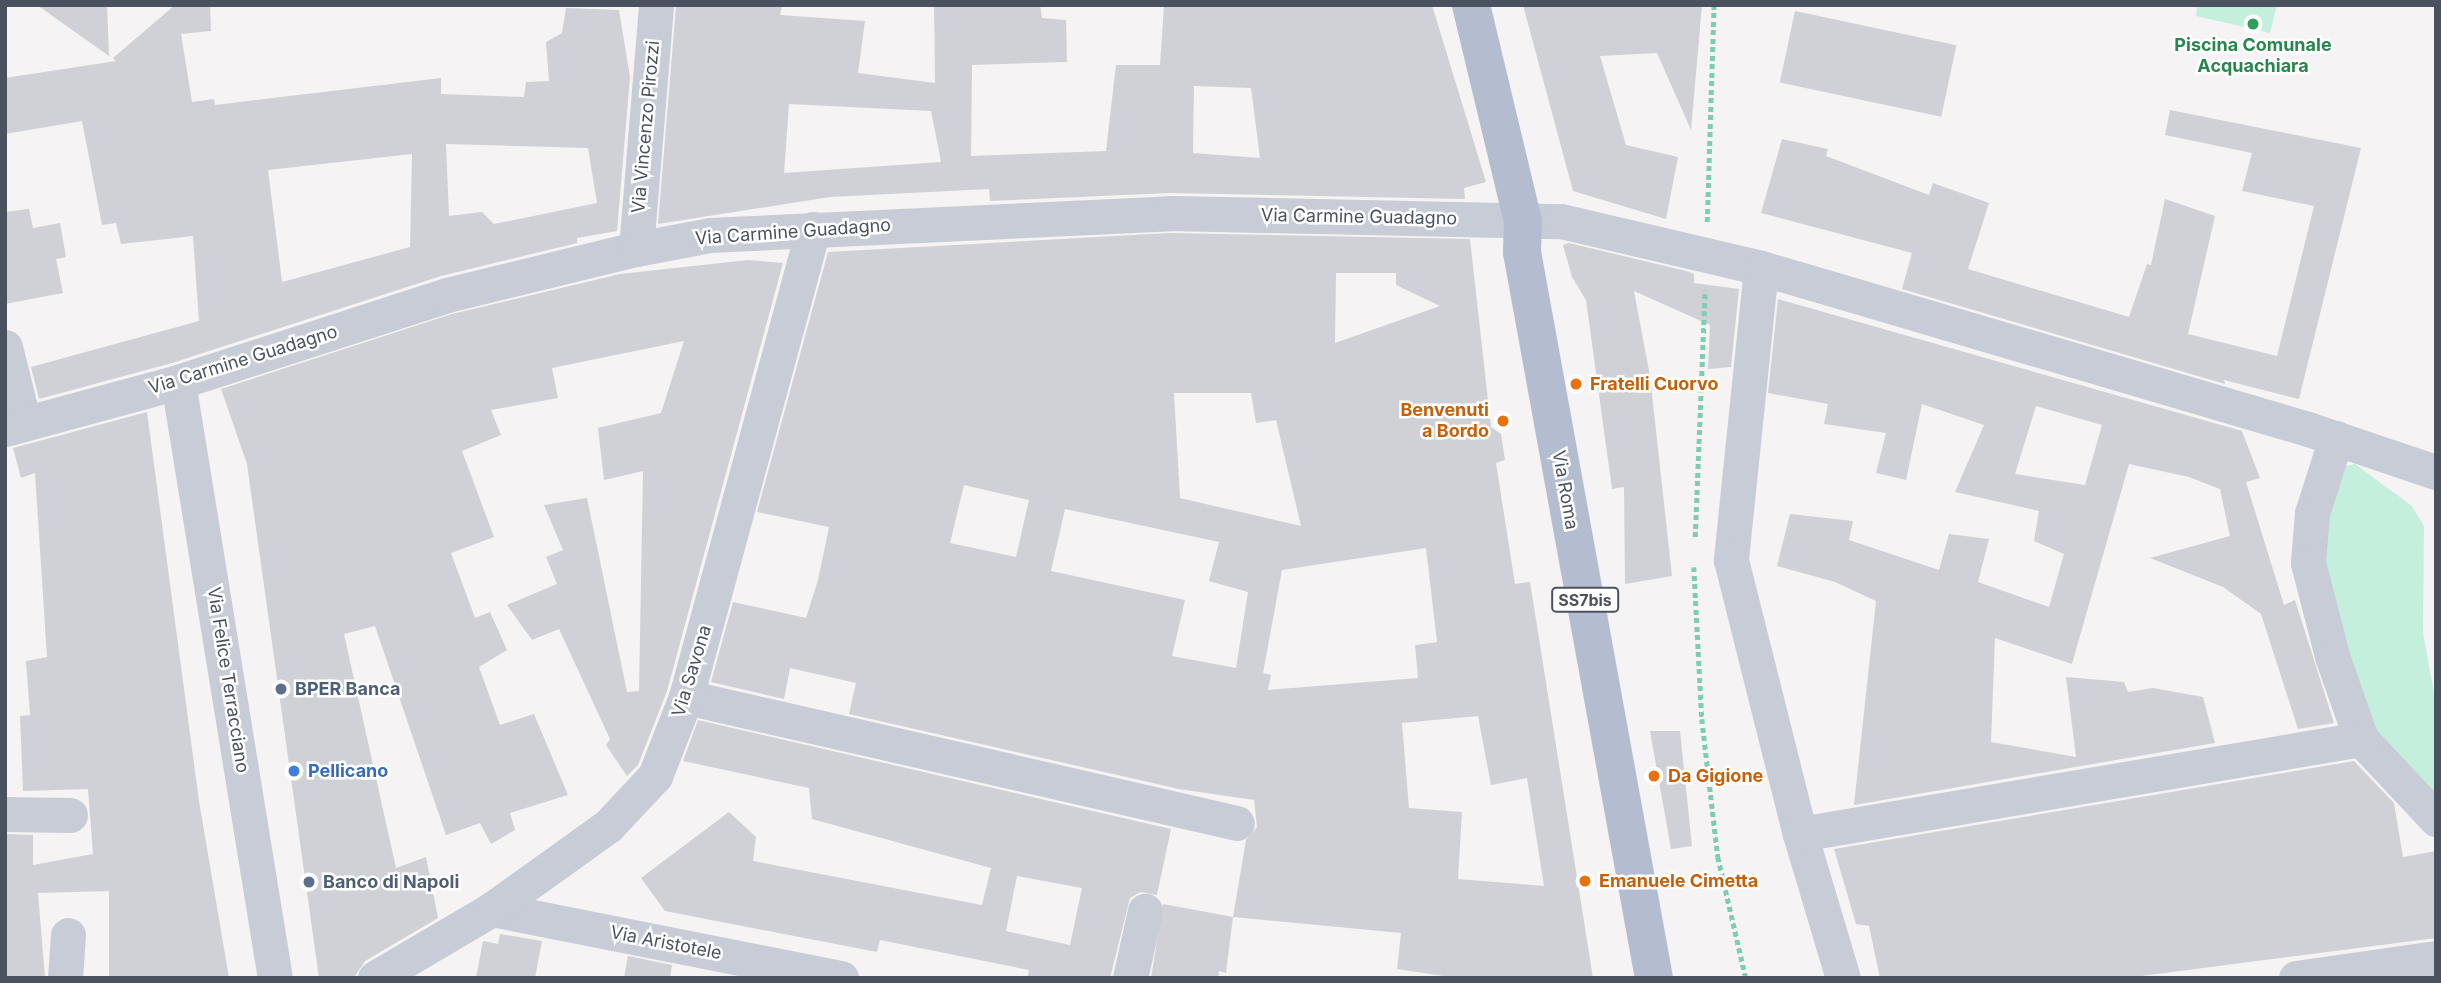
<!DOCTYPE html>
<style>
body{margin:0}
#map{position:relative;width:2441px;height:983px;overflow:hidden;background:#f5f3f3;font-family:Inter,sans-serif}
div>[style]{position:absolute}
.green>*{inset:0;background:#c4efdd}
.building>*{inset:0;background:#cfd1d6;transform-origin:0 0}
.path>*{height:4.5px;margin-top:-2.25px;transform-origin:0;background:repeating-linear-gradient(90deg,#7ccdb4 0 5px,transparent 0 8.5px)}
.street>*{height:35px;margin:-17.5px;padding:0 17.5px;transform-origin:17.5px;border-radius:17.5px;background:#c7ccd6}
.primary>*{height:38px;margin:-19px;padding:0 19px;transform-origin:19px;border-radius:19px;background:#b4bdd0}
.dots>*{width:19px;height:19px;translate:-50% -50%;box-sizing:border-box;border:4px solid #fff;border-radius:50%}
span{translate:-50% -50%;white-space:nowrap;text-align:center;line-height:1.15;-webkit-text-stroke:5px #fff;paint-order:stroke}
.shield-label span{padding:2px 5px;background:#fff;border:2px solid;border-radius:5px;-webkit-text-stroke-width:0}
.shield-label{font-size:16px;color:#4a5260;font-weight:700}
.leisure-label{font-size:18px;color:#27864d;font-weight:700}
.street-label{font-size:18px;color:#4a5260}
.food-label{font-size:18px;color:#c56008;font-weight:700}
.left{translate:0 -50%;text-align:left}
.right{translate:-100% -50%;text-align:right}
.service-label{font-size:18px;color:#4e5e75;font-weight:700}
.shop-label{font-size:18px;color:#366cbe;font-weight:700}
.frame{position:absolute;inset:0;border:7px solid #4a5260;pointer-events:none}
</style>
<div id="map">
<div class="green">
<i style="clip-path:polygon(2197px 5px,2277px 5px,2270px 33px,2196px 16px)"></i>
<i style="clip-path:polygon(2355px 464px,2412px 506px,2424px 526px,2423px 632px,2436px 705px,2436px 807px,2368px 724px,2318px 550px,2345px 466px)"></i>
</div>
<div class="building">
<i style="clip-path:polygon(37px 5px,107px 5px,109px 56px)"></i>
<i style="clip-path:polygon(evenodd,175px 5px,210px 5px,211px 31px,181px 34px,192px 102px,214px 99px,215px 105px,441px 78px,441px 94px,524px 97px,526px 82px,549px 81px,546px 42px,562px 33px,566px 8px,619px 10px,630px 77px,617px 231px,577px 238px,577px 243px,441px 276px,172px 363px,39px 399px,31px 367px,199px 321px,193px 236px,121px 244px,116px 223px,102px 225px,82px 121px,5px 134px,5px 78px,116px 61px,113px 58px,175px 5px,446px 144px,588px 148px,597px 203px,494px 224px,482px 212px,449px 216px,446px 144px,175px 5px,412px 154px,410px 247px,282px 282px,268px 170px,412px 154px)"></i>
<i style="clip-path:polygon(evenodd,782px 5px,780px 15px,865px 21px,858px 73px,935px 83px,934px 5px,1040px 5px,1042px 18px,1066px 20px,1067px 62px,972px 65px,971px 156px,1106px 151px,1116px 65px,1160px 65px,1164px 5px,1432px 5px,1486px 182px,1464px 188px,1465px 199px,1170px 193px,990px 201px,989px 189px,830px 197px,658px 224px,676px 6px,782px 5px,1194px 86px,1251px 88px,1260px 158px,1193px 153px,1194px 86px,782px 5px,789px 104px,931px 111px,941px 162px,784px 173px,789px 104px)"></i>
<i style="clip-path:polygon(1523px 5px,1702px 5px,1691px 130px,1657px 53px,1600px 56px,1626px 145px,1678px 157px,1666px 219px,1573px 191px)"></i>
<i style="left:1795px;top:11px;width:165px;height:73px;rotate:12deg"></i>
<i style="clip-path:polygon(2170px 110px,2361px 148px,2299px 399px,2224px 380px,2225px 384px,1902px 289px,1912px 253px,1761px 213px,1782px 139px,1828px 149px,1826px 156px,1929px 195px,1933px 183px,1989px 203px,1968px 269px,2129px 317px,2147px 264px,2151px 265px,2165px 199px,2215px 216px,2188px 334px,2277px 356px,2314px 206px,2242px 191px,2252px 153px,2165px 135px)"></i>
<i style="clip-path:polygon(29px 209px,33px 228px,60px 223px,66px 257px,56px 259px,63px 293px,5px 304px,5px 212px)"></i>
<i style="clip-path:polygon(evenodd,1170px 233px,1470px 239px,1491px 427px,1501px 434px,1505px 460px,1496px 463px,1515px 584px,1530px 582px,1593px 978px,1457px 978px,1397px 969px,1401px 933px,1233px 917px,1246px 840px,1257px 827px,1254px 800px,1179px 789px,849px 714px,856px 683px,790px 668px,784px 699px,711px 682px,733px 602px,806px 618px,818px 580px,829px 527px,757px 512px,828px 252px,1170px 233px,1336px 273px,1396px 273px,1396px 285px,1440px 306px,1335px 343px,1336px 273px,1170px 233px,1174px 393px,1251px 393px,1256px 423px,1276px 420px,1301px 526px,1180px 498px,1174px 393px,1170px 233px,964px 485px,1029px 500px,1016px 557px,950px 543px,964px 485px,1170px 233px,1065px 509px,1219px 542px,1209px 581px,1248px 592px,1236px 668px,1172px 656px,1185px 600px,1051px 571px,1065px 509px,1170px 233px,1426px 548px,1437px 642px,1415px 645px,1418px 678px,1268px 690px,1271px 675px,1263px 673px,1282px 570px,1426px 548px,1170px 233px,1478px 716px,1491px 785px,1527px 778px,1544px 886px,1458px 879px,1462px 812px,1409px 808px,1402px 723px,1478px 716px)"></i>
<i style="clip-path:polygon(1569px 243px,1686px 271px,1694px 274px,1694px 283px,1739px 289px,1731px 367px,1708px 369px,1710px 325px,1634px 291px,1650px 376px,1672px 576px,1625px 584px,1624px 487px,1612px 489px,1586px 300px,1572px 277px,1563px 245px)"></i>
<i style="clip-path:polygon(748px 260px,783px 263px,667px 691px,638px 765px,627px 776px,606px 745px,610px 739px,559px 629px,532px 640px,507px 605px,557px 584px,546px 557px,563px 550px,544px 505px,587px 498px,627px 692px,639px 691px,643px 471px,604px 480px,598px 428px,661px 413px,684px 341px,552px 368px,558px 398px,491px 410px,501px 435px,462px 451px,494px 537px,451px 553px,475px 618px,490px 612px,507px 650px,479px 667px,500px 725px,534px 714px,568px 795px,510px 813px,515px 830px,491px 844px,480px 823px,446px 835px,375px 626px,344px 634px,396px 868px,426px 857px,438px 918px,365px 961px,355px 976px,319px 978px,247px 464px,221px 389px,452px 314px,620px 274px)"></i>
<i style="clip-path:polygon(evenodd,1778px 299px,2242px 431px,2260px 478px,2246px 482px,2284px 605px,2295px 600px,2334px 723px,2298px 729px,2261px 614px,2223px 587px,2150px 558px,2230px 536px,2220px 489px,2189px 477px,2129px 464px,2072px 664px,1995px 638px,1991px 742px,2076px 757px,2066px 677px,2124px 682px,2128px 692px,2153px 688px,2203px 697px,2215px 743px,1854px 805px,1876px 601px,1835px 582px,1777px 566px,1790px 514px,1853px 521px,1849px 540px,1939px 570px,1949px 534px,1989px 539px,1978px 582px,2049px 607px,2064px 554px,2034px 541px,2039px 511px,1955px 492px,1984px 425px,1922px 404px,1906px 480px,1876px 473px,1886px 433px,1824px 424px,1828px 404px,1768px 393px,1778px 299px,2036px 406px,2102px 425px,2085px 485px,2015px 474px,2036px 406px)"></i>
<i style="clip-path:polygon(147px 412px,199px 801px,229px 978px,109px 978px,109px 891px,38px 893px,45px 978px,5px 978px,5px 834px,33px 835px,33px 865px,93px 854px,88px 789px,23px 791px,20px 716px,30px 715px,26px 661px,47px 657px,35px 473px,21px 478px,13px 448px)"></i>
<i style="clip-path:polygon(evenodd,698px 720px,1171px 829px,1157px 895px,1140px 892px,1130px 898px,1110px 978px,1027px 978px,1029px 970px,880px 940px,877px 952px,665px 911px,641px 878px,729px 812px,756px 837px,753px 861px,982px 905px,991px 868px,812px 819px,809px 788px,683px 761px,698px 720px,1017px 876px,1082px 888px,1070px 945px,1006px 931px,1017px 876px)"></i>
<i style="clip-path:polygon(1650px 731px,1680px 731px,1692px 846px,1671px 849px)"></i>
<i style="clip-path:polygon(2354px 761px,2394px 803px,2403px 857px,2436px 851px,2436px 938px,2126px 978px,1880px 978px,1869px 926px,1856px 924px,1834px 849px)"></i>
<i style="clip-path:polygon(1163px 904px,1233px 917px,1226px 973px,1219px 971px,1218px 978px,1151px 978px)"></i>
<i style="clip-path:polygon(500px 934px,542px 941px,535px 978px,476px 978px,483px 941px,498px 944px)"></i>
<i style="clip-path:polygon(628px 956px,672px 965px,670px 978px,624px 978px)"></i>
</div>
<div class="path">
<i style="left:1707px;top:222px;width:217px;rotate:-88.2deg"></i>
<i style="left:1695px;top:537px;width:247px;rotate:-87.7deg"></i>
<i style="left:1694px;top:567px;width:152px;rotate:87deg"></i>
<i style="left:1702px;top:719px;width:139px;rotate:83.4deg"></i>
<i style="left:1718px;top:857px;width:124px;rotate:77deg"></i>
</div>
<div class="street">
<i style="left:636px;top:249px;width:245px;rotate:-85.3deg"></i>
<i style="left:1761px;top:268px;width:294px;rotate:95.9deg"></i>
<i style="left:1731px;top:560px;width:283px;rotate:75.9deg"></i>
<i style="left:1800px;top:834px;width:150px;rotate:73.4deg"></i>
<i style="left:5px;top:347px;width:78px;rotate:76deg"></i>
<i style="left:178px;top:382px;width:604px;rotate:80.76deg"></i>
<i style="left:5px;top:429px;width:179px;rotate:-15.2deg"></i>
<i style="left:178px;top:382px;width:283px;rotate:-17.9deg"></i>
<i style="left:447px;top:295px;width:195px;rotate:-13.7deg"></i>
<i style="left:636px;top:249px;width:75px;rotate:-10.7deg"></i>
<i style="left:710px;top:235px;width:461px;rotate:-2.7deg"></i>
<i style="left:1170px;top:213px;width:391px;rotate:1.2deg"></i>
<i style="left:1561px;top:221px;width:205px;rotate:13.2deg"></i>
<i style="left:1761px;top:268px;width:570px;rotate:16.4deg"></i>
<i style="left:2308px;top:429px;width:135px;rotate:18.6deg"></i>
<i style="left:2336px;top:438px;width:79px;rotate:107.7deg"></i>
<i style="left:2312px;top:513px;width:50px;rotate:94.6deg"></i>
<i style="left:2308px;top:563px;width:96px;rotate:75.5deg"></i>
<i style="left:2332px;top:656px;width:88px;rotate:70.7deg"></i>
<i style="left:2361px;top:739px;width:110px;rotate:46.8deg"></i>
<i style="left:686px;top:697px;width:565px;rotate:12.88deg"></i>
<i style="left:5px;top:814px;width:65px;rotate:0.9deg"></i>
<i style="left:1800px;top:834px;width:569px;rotate:-9.61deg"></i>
<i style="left:492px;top:909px;width:356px;rotate:11.2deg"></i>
<i style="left:65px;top:978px;width:43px;rotate:-86deg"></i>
<i style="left:375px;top:978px;width:136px;rotate:-30.5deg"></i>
<i style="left:492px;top:909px;width:143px;rotate:-35.6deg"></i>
<i style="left:608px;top:826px;width:69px;rotate:-46.8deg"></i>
<i style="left:655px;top:776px;width:85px;rotate:-68.6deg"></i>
<i style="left:686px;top:697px;width:485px;rotate:-74.8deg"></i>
<i style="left:1130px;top:978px;width:69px;rotate:-77.4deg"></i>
<i style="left:2296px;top:978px;width:141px;rotate:-8.1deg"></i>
</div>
<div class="primary">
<i style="left:1471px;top:5px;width:223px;rotate:76.5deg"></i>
<i style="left:1523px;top:222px;width:30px;rotate:92deg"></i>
<i style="left:1522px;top:252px;width:738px;rotate:79.7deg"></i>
</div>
<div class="dots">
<i style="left:2253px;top:24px;background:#2e9e5b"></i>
<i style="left:1576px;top:384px;background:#e8710a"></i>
<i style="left:1503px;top:421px;background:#e8710a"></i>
<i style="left:281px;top:689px;background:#5c6f8a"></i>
<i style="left:294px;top:771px;background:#3f7fe0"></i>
<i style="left:1654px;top:776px;background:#e8710a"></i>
<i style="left:1585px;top:881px;background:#e8710a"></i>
<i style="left:309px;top:882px;background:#5c6f8a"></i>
</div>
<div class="shield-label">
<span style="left:1585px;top:600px">SS7bis</span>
</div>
<div class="leisure-label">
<span style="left:2253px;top:56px">Piscina Comunale<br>Acquachiara</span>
</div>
<div class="street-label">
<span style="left:646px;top:127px;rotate:-85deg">Via Vincenzo Pirozzi</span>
<span style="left:1359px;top:217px;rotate:1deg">Via Carmine Guadagno</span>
<span style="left:793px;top:232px;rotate:-4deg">Via Carmine Guadagno</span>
<span style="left:243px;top:360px;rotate:-17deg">Via Carmine Guadagno</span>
<span style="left:1565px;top:490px;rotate:80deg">Via Roma</span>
<span style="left:692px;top:671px;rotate:-73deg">Via Savona</span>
<span style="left:228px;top:680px;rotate:81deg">Via Felice Terracciano</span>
<span style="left:666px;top:943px;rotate:11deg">Via Aristotele</span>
</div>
<div class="food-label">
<span class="left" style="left:1590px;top:384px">Fratelli Cuorvo</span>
<span class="right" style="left:1489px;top:421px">Benvenuti<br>a Bordo</span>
<span class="left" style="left:1668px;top:776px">Da Gigione</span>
<span class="left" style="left:1599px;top:881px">Emanuele Cimetta</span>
</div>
<div class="service-label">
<span class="left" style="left:295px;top:689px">BPER Banca</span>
<span class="left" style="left:323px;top:882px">Banco di Napoli</span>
</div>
<div class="shop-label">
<span class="left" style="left:308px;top:771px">Pellicano</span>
</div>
<div class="frame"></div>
</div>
